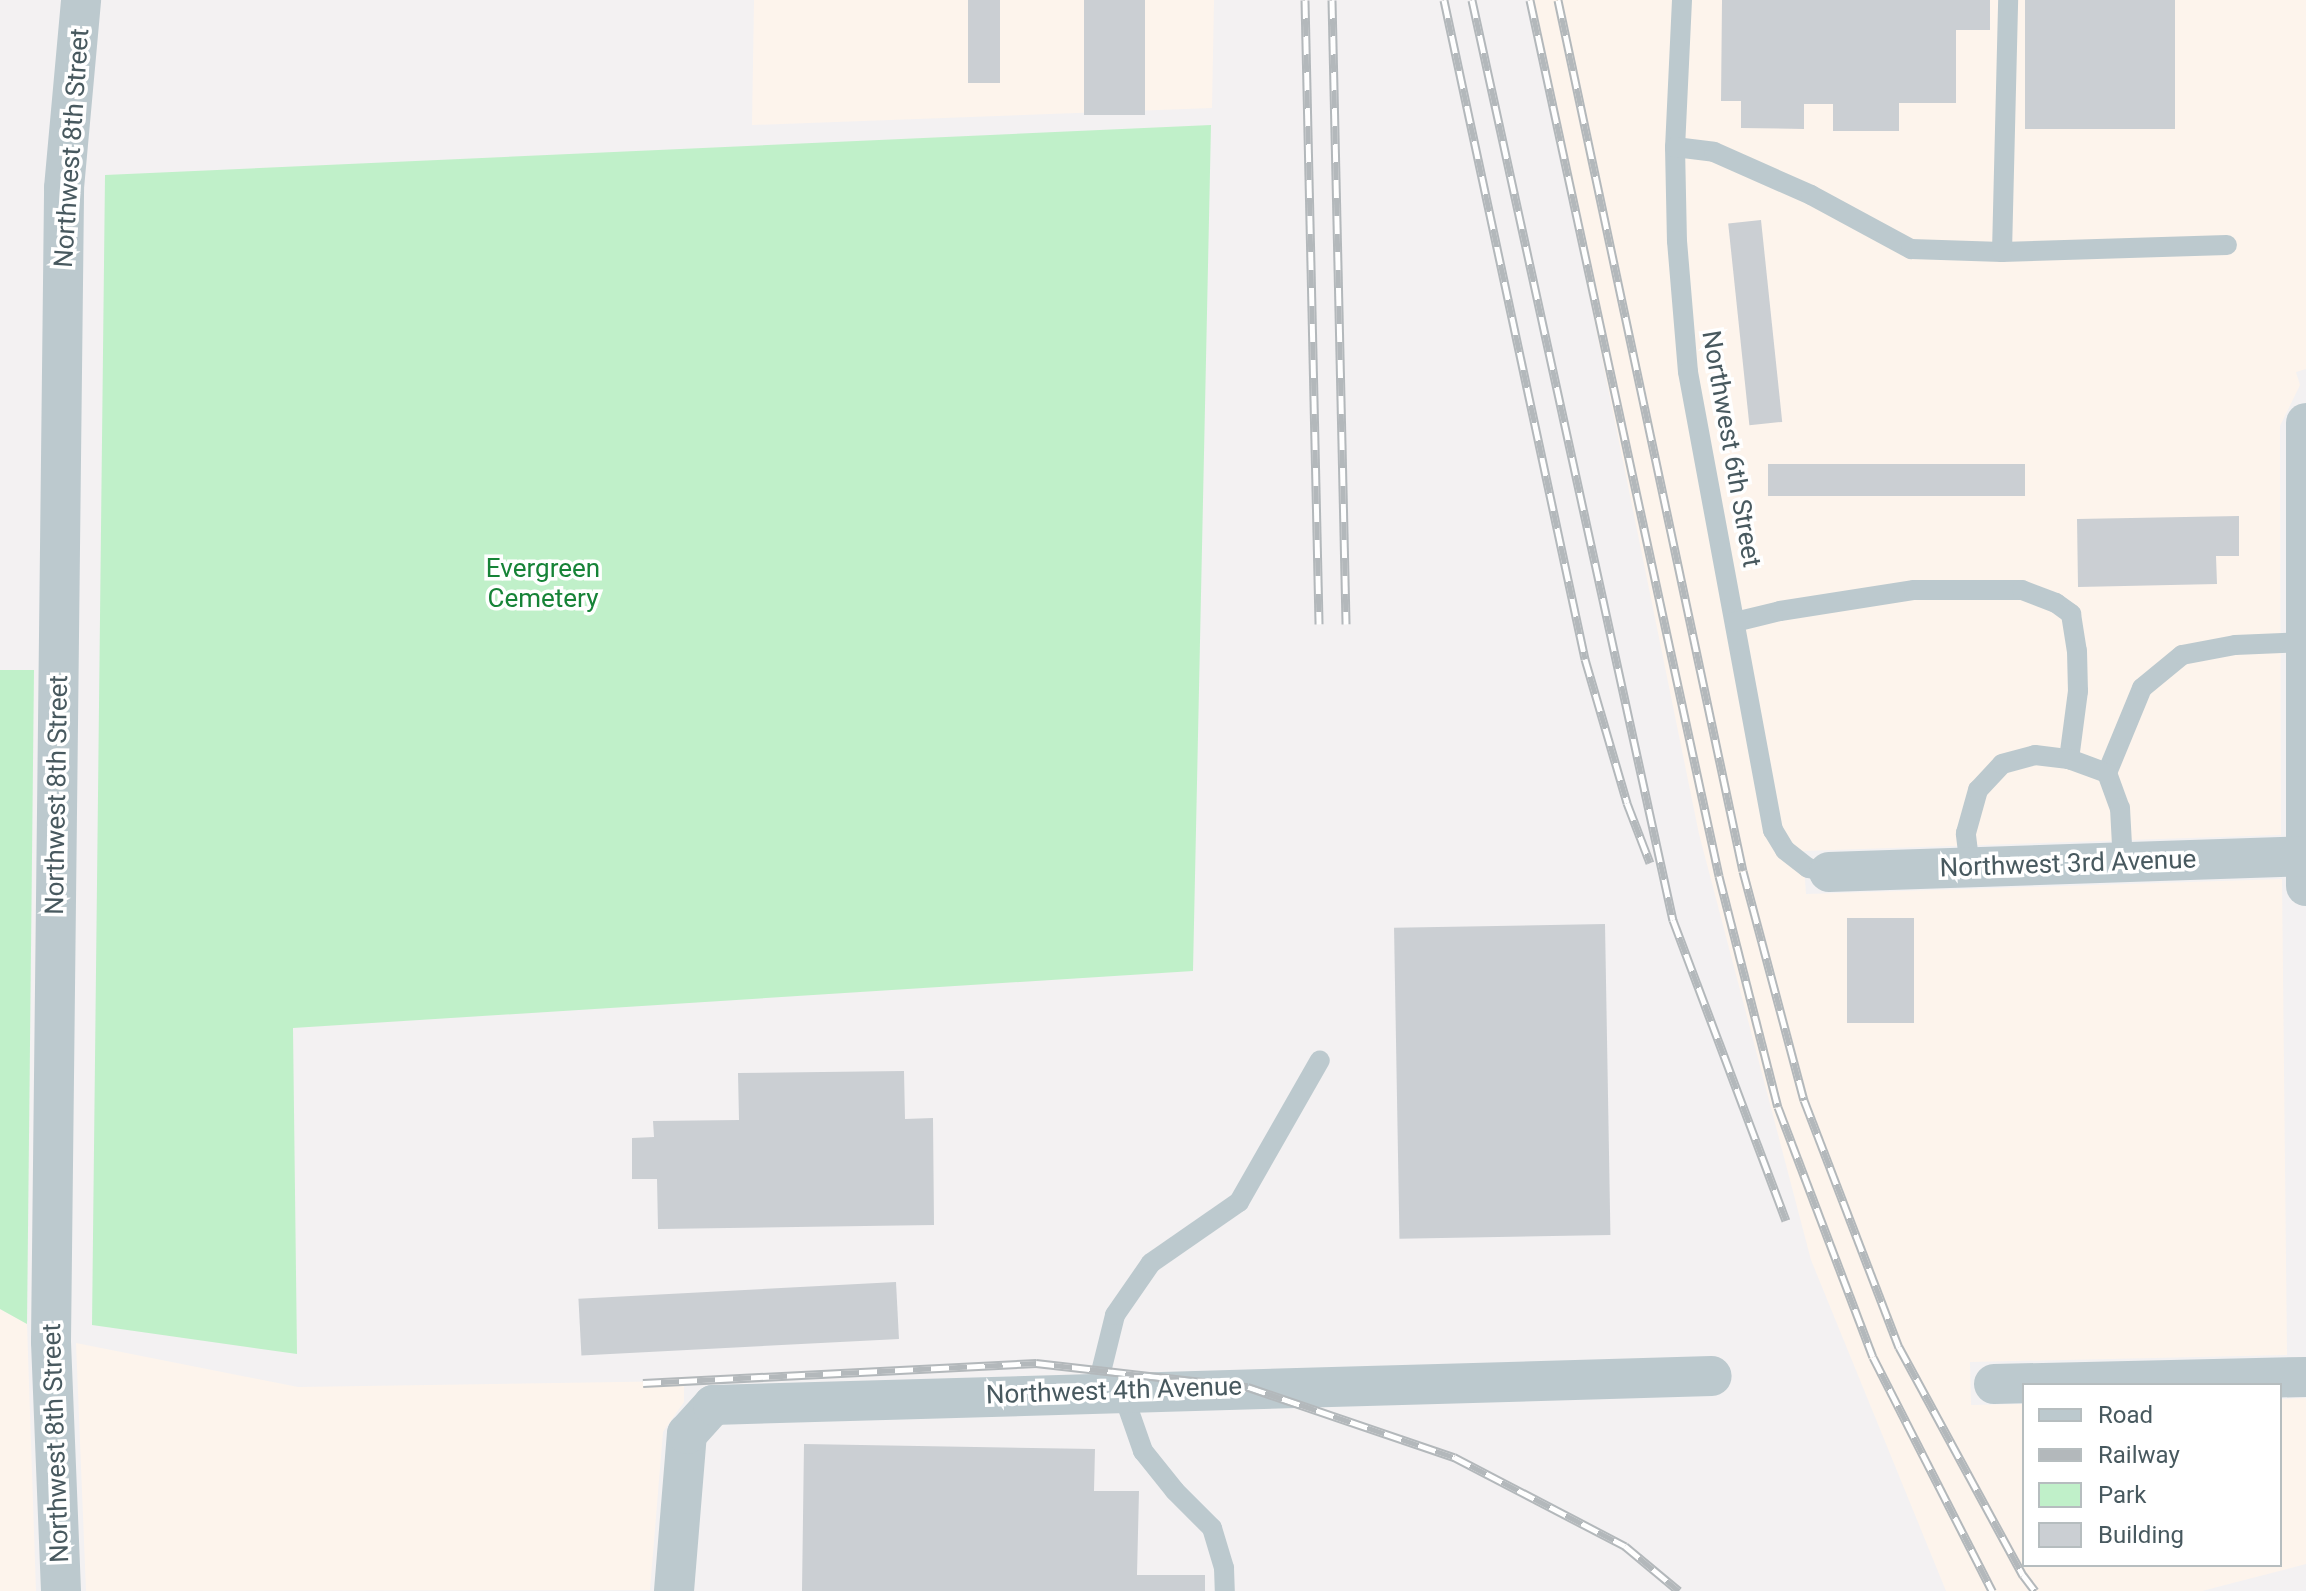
<!DOCTYPE html>
<style>
body{margin:0}
#map{position:relative;width:2306px;height:1591px;overflow:hidden;background:#f3f1f2;font-family:Roboto,sans-serif}
div>[style]{position:absolute}
.commercial>*{inset:0;background:#fdf4ec}
.green>*{inset:0;background:#c0f0c9}
.building>*{inset:0;background:#cbcfd3;transform-origin:0 0}
.lane>*{height:20px;margin:-10px;padding:0 10px;transform-origin:10px;border-radius:10px;background:#bcc9ce}
.street>*{height:40px;margin:-20px;padding:0 20px;transform-origin:20px;border-radius:20px;background:#bcc9ce}
.rail>*{height:9px;margin-top:-4.5px;transform-origin:0;background:repeating-linear-gradient(90deg,#fff 0 18px,#b3b8bb 0 36px);box-sizing:border-box;border-block:2px solid #b3b8bb}
span{translate:-50% -50%;white-space:nowrap;text-align:center;line-height:1.15;-webkit-text-stroke:7px #fff;paint-order:stroke}
.street-label{font-size:26px;color:#48595f}
.park-label{font-size:26px;color:#168337}
.legend{position:absolute;left:2022px;top:1383px;width:260px;height:184px;box-sizing:border-box;background:#fff;border:2px solid #b6bdbf;margin:0;padding:10px 14px;list-style:none;font-size:24px;color:#48595f}
.legend li{display:flex;align-items:center;gap:16px;height:40px}
.legend b{width:40px;border:2px solid #b6bdbf}
</style>
<div id="map">
<div class="commercial">
<i style="clip-path:polygon(754px 0,1214px 0,1212px 108px,752px 125px)"></i>
<i style="clip-path:polygon(1529px 0,2306px 0,2306px 369px,2296px 372px,2300px 385px,2280px 426px,2281px 835px,1803px 851px,1806px 894px,2282px 879px,2287px 1355px,1970px 1362px,1971px 1405px,2024px 1404px,2024px 1565px,2280px 1565px,2280px 1399px,2306px 1398px,2306px 1564px,2202px 1591px,1946px 1591px,1811px 1260px,1699px 834px)"></i>
<i style="clip-path:polygon(0 1309px,27px 1324px,36px 1591px,0 1591px)"></i>
<i style="clip-path:polygon(76px 1343px,298px 1387px,684px 1381px,684px 1402px,663px 1432px,650px 1590px,86px 1591px)"></i>
</div>
<div class="green">
<i style="clip-path:polygon(1211px 125px,1193px 971px,293px 1028px,297px 1354px,92px 1325px,105px 175px)"></i>
<i style="clip-path:polygon(0 670px,34px 670px,27px 1324px,0 1309px)"></i>
</div>
<div class="building">
<i style="left:968px;top:0;width:32px;height:83px"></i>
<i style="left:1084px;top:0;width:61px;height:115px"></i>
<i style="clip-path:polygon(1722px 0,1990px 0,1990px 30px,1956px 30px,1956px 103px,1899px 103px,1899px 131px,1833px 131px,1833px 104px,1804px 104px,1804px 129px,1741px 128px,1741px 101px,1721px 101px)"></i>
<i style="left:2025px;top:0;width:150px;height:129px"></i>
<i style="left:1761px;top:220px;width:203px;height:33px;rotate:84deg"></i>
<i style="left:1768px;top:464px;width:257px;height:32px"></i>
<i style="clip-path:polygon(2239px 516px,2239px 556px,2216px 556px,2217px 584px,2078px 587px,2077px 519px)"></i>
<i style="left:1847px;top:918px;width:67px;height:105px"></i>
<i style="left:1605px;top:924px;width:311px;height:211px;rotate:89deg"></i>
<i style="clip-path:polygon(904px 1071px,905px 1119px,933px 1118px,934px 1225px,658px 1229px,657px 1179px,632px 1179px,632px 1138px,654px 1137px,653px 1121px,739px 1120px,738px 1073px)"></i>
<i style="left:896px;top:1282px;width:57px;height:318px;rotate:87deg"></i>
<i style="clip-path:polygon(804px 1444px,1095px 1449px,1094px 1491px,1139px 1491px,1137px 1575px,1205px 1575px,1205px 1591px,802px 1591px)"></i>
</div>
<div class="lane">
<i style="left:1682px;top:0;width:147px;rotate:92.7deg"></i>
<i style="left:1675px;top:147px;width:94px;rotate:88.8deg"></i>
<i style="left:1677px;top:241px;width:131px;rotate:85.2deg"></i>
<i style="left:1688px;top:372px;width:466px;rotate:79.5deg"></i>
<i style="left:1773px;top:830px;width:23px;rotate:59deg"></i>
<i style="left:1785px;top:850px;width:29px;rotate:38deg"></i>
<i style="left:1808px;top:868px;width:21px;rotate:11deg"></i>
<i style="left:1675px;top:147px;width:39px;rotate:7deg"></i>
<i style="left:1714px;top:152px;width:106px;rotate:23.9deg"></i>
<i style="left:1811px;top:195px;width:114px;rotate:28.4deg"></i>
<i style="left:1911px;top:249px;width:91px;rotate:1.9deg"></i>
<i style="left:2002px;top:252px;width:225px;rotate:-1.8deg"></i>
<i style="left:2002px;top:252px;width:252px;rotate:-88.6deg"></i>
<i style="left:1735px;top:622px;width:46px;rotate:-13.7deg"></i>
<i style="left:1780px;top:611px;width:136px;rotate:-8.9deg"></i>
<i style="left:1914px;top:590px;width:108px"></i>
<i style="left:2022px;top:590px;width:36px;rotate:21deg"></i>
<i style="left:2056px;top:603px;width:19px;rotate:36deg"></i>
<i style="left:2071px;top:614px;width:37px;rotate:81deg"></i>
<i style="left:2077px;top:651px;width:40px;rotate:88.6deg"></i>
<i style="left:2078px;top:691px;width:69px;rotate:97.5deg"></i>
<i style="left:2107px;top:773px;width:92px;rotate:-67.6deg"></i>
<i style="left:2142px;top:688px;width:52px;rotate:-39.5deg"></i>
<i style="left:2182px;top:655px;width:54px;rotate:-10.7deg"></i>
<i style="left:2235px;top:645px;width:70px;rotate:-2.5deg"></i>
<i style="left:1970px;top:868px;width:35px;rotate:-97deg"></i>
<i style="left:1966px;top:833px;width:45px;rotate:-74.4deg"></i>
<i style="left:1978px;top:790px;width:35px;rotate:-47deg"></i>
<i style="left:2002px;top:764px;width:34px;rotate:-15deg"></i>
<i style="left:2035px;top:755px;width:34px;rotate:7deg"></i>
<i style="left:2069px;top:759px;width:40px;rotate:20.2deg"></i>
<i style="left:2107px;top:773px;width:37px;rotate:70deg"></i>
<i style="left:2120px;top:808px;width:55px;rotate:86.9deg"></i>
<i style="left:1122px;top:1391px;width:64px;rotate:70.7deg"></i>
<i style="left:1143px;top:1451px;width:51px;rotate:51.3deg"></i>
<i style="left:1175px;top:1491px;width:52px;rotate:45deg"></i>
<i style="left:1212px;top:1528px;width:42px;rotate:73.3deg"></i>
<i style="left:1224px;top:1568px;width:23px;rotate:88deg"></i>
<i style="left:1096px;top:1392px;width:79px;rotate:-76.1deg"></i>
<i style="left:1115px;top:1315px;width:63px;rotate:-55.3deg"></i>
<i style="left:1151px;top:1263px;width:107px;rotate:-34.7deg"></i>
<i style="left:1239px;top:1202px;width:163px;rotate:-60.3deg"></i>
</div>
<div class="street">
<i style="left:2306px;top:423px;width:463px;rotate:90deg"></i>
<i style="left:1829px;top:872px;width:477px;rotate:-1.9deg"></i>
<i style="left:1994px;top:1384px;width:312px;rotate:-1.3deg"></i>
<i style="left:61px;top:1591px;width:250px;rotate:-92.3deg"></i>
<i style="left:51px;top:1341px;width:1153px;rotate:-89.35deg"></i>
<i style="left:64px;top:188px;width:189px;rotate:-84.8deg"></i>
<i style="left:674px;top:1591px;width:158px;rotate:-85.3deg"></i>
<i style="left:687px;top:1434px;width:39px;rotate:-48deg"></i>
<i style="left:713px;top:1405px;width:999px;rotate:-1.66deg"></i>
</div>
<div class="rail">
<i style="left:1305px;top:0;width:624px;rotate:88.71deg"></i>
<i style="left:1332px;top:0;width:624px;rotate:88.71deg"></i>
<i style="left:1444px;top:0;width:674px;rotate:77.92deg"></i>
<i style="left:1585px;top:659px;width:150px;rotate:73.7deg"></i>
<i style="left:1627px;top:803px;width:64px;rotate:69deg"></i>
<i style="left:1472px;top:0;width:942px;rotate:77.68deg"></i>
<i style="left:1673px;top:920px;width:321px;rotate:69.4deg"></i>
<i style="left:1530px;top:0;width:896px;rotate:77.82deg"></i>
<i style="left:1719px;top:876px;width:238px;rotate:75.7deg"></i>
<i style="left:1778px;top:1107px;width:267px;rotate:69.2deg"></i>
<i style="left:1873px;top:1357px;width:263px;rotate:63deg"></i>
<i style="left:1558px;top:0;width:890px;rotate:78.01deg"></i>
<i style="left:1743px;top:871px;width:237px;rotate:75.1deg"></i>
<i style="left:1804px;top:1100px;width:265px;rotate:69deg"></i>
<i style="left:1899px;top:1347px;width:260px;rotate:61.5deg"></i>
<i style="left:2023px;top:1575px;width:20px;rotate:53deg"></i>
<i style="left:643px;top:1383px;width:394px;rotate:-2.9deg"></i>
<i style="left:1036px;top:1363px;width:213px;rotate:6.5deg"></i>
<i style="left:1248px;top:1387px;width:218px;rotate:18.8deg"></i>
<i style="left:1454px;top:1457px;width:193px;rotate:27.5deg"></i>
<i style="left:1625px;top:1546px;width:70px;rotate:39.8deg"></i>
</div>
<div class="street-label">
<span style="left:72px;top:148px;rotate:-86deg">Northwest 8th Street</span>
<span style="left:1731px;top:449px;rotate:80deg">Northwest 6th Street</span>
<span style="left:57px;top:795px;rotate:-89deg">Northwest 8th Street</span>
<span style="left:2068px;top:864px;rotate:-2deg">Northwest 3rd Avenue</span>
<span style="left:1114px;top:1391px;rotate:-2deg">Northwest 4th Avenue</span>
<span style="left:56px;top:1443px;rotate:-92deg">Northwest 8th Street</span>
</div>
<div class="park-label">
<span style="left:543px;top:584px">Evergreen<br>Cemetery</span>
</div>
<ul class="legend">
<li><b style="height:10px;background:#bcc9ce"></b>Road</li>
<li><b style="height:10px;background:#b3b8bb"></b>Railway</li>
<li><b style="height:22px;background:#c0f0c9"></b>Park</li>
<li><b style="height:22px;background:#cbcfd3"></b>Building</li>
</ul>
</div>
